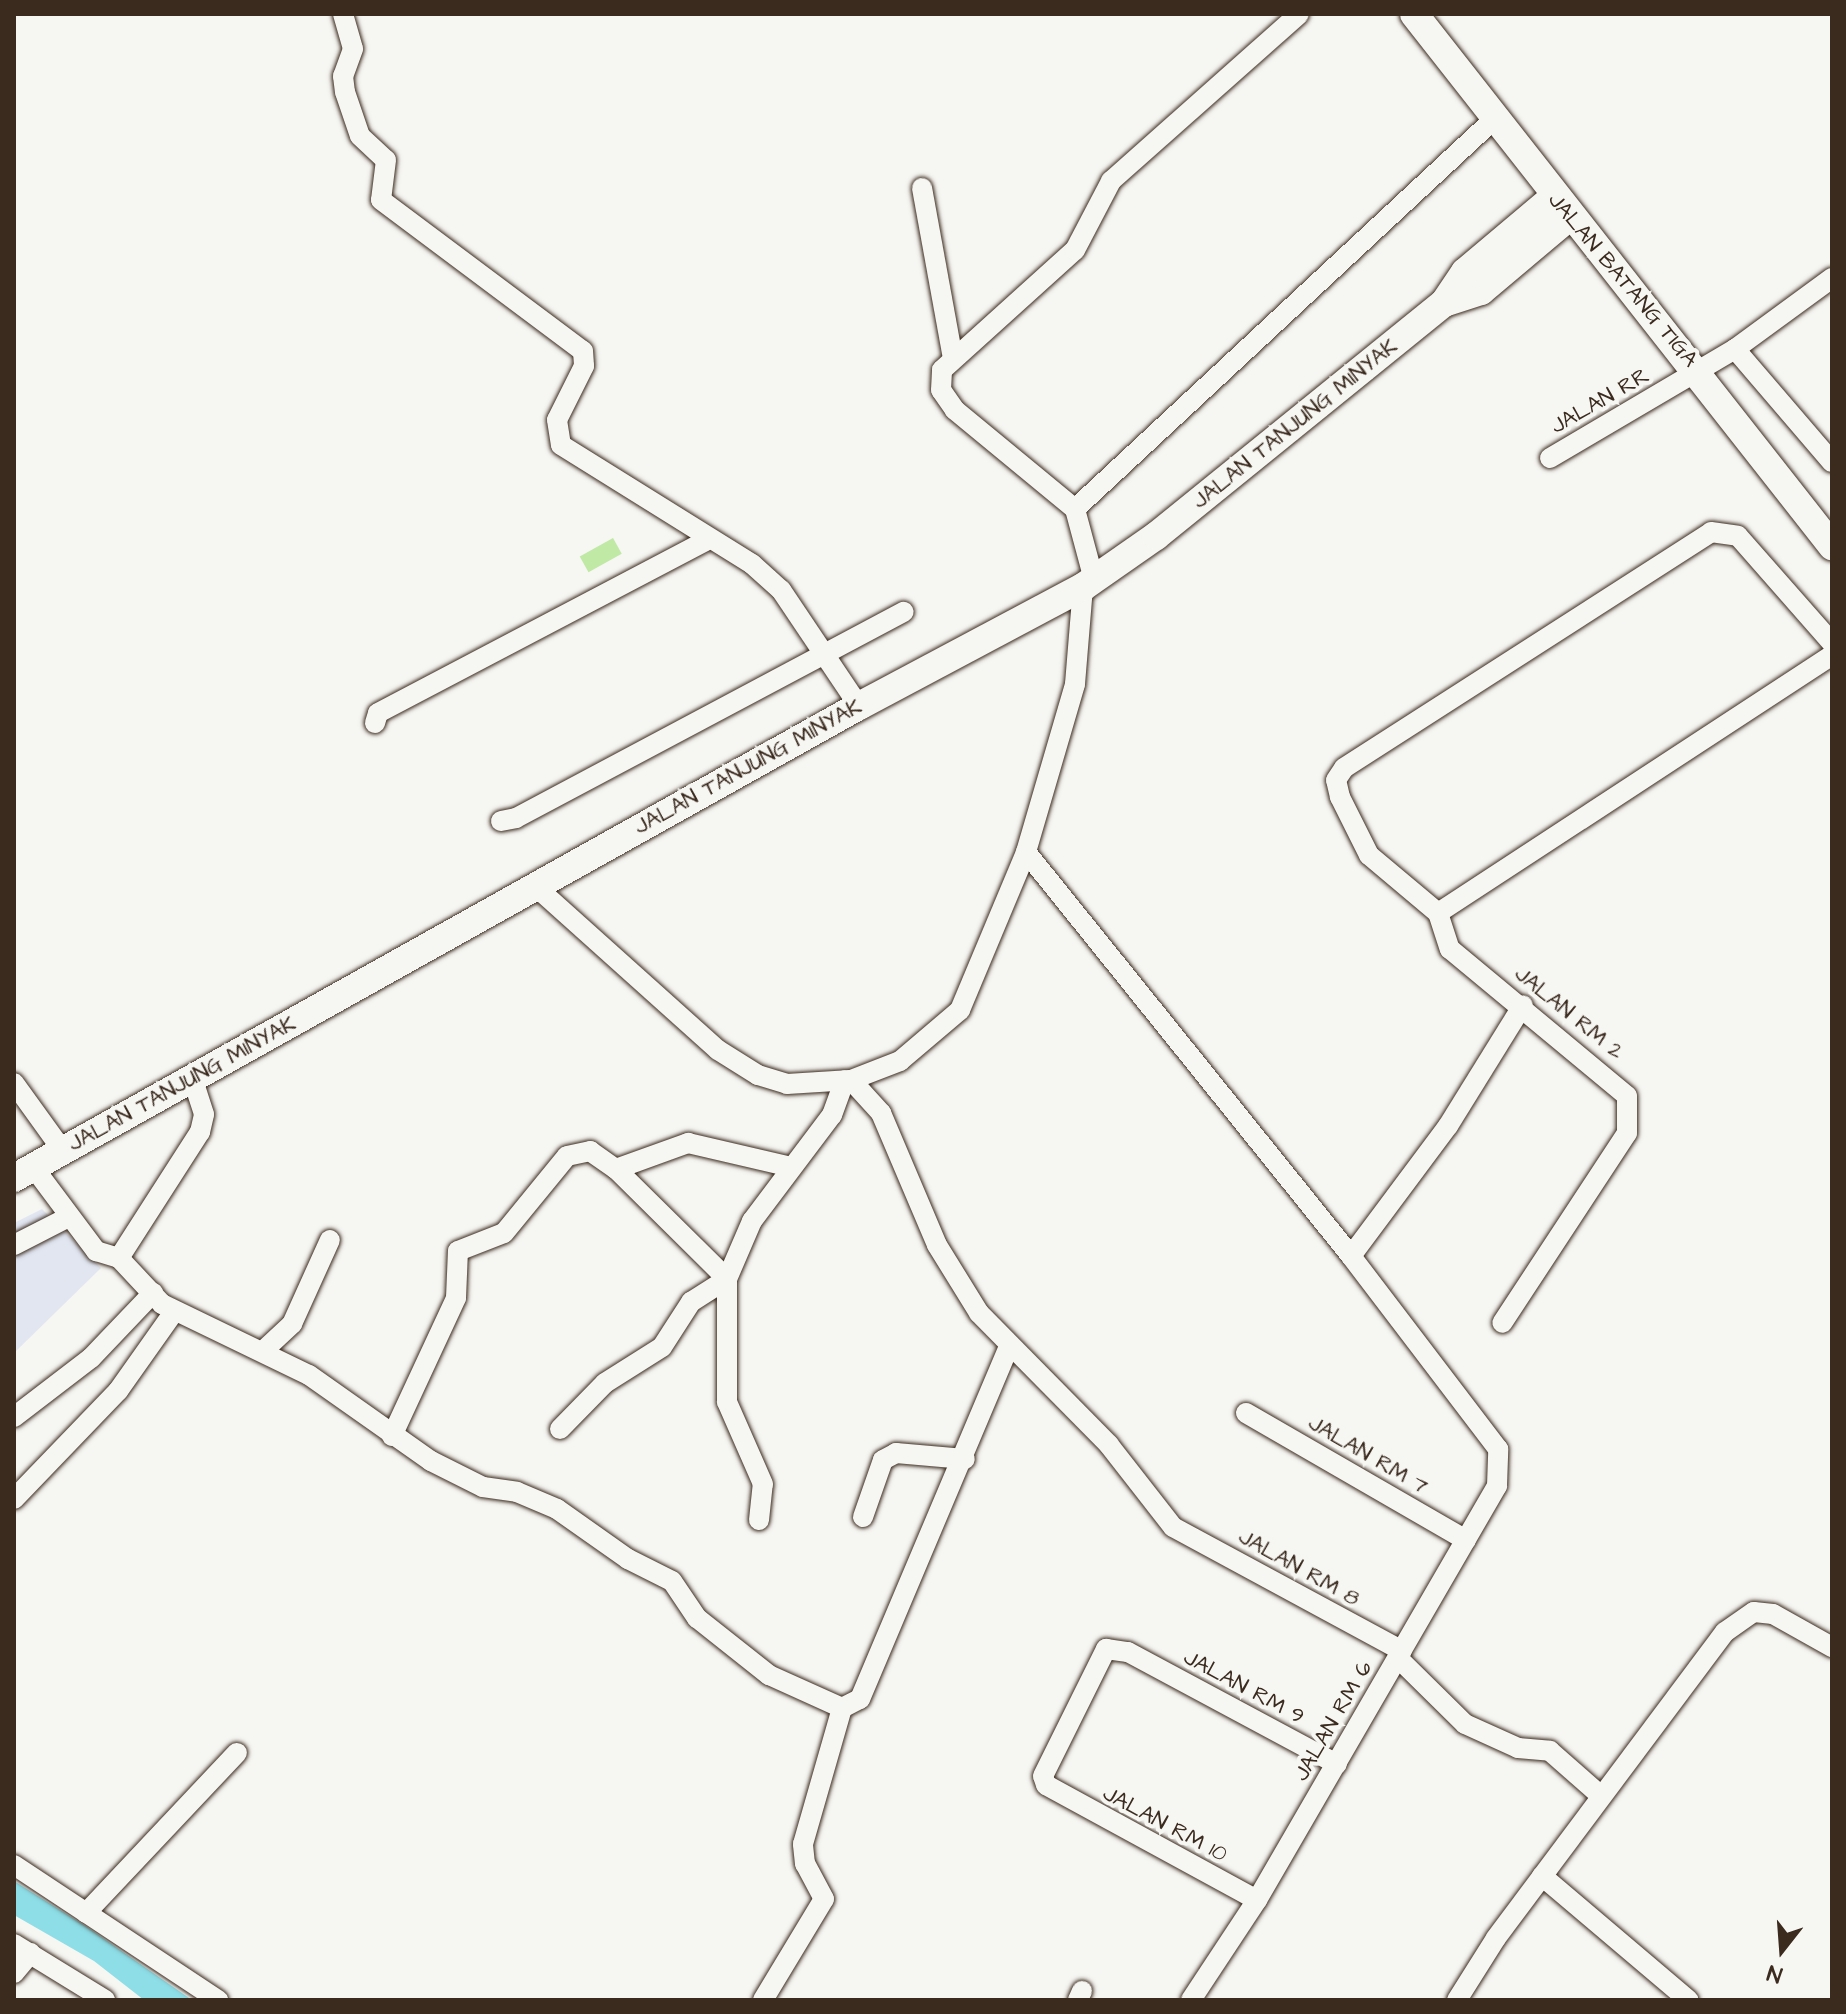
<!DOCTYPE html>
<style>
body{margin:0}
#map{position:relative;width:1846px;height:2014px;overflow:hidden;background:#f6f6f2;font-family:"Architects Daughter",sans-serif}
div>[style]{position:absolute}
.built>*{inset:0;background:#e1e6f1}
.green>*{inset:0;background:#c0e9a5;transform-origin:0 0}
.water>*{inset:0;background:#8ddee7}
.roads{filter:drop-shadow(0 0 2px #3b2a1e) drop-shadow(0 0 2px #3b2a1e)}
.minor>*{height:20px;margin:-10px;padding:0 10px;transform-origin:10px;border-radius:10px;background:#f6f6f2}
.secondary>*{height:28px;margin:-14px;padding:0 14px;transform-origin:14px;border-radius:14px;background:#f6f6f2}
span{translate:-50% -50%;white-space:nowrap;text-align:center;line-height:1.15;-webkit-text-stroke:8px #f6f6f2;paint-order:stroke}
.street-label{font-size:22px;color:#3b2a1e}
.frame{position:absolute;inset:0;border:16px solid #3b2a1e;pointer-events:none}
.north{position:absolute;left:1742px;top:1910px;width:80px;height:80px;-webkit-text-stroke:6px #f6f6f2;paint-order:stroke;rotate:197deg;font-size:22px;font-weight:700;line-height:32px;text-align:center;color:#3b2a1e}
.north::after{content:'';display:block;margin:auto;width:28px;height:36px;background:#3b2a1e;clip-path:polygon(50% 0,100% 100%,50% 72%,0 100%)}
</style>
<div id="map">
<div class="built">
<i style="clip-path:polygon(42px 1209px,101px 1268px,14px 1353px,14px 1223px)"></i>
</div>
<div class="green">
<i style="left:613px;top:538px;width:18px;height:38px;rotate:61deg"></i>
</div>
<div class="water">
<i style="clip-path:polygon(14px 1881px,87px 1927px,192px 2000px,144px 2000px,94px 1961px,14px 1915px)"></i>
</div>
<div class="roads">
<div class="minor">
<i style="left:343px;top:14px;width:36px;rotate:74deg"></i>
<i style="left:353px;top:49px;width:29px;rotate:110deg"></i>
<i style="left:343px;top:76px;width:16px;rotate:83deg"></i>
<i style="left:345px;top:92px;width:46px;rotate:71.2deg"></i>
<i style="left:360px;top:136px;width:35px;rotate:43deg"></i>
<i style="left:386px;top:160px;width:40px;rotate:97.1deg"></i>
<i style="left:381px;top:200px;width:252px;rotate:36.8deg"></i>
<i style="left:583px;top:351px;width:15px;rotate:86deg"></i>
<i style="left:584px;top:366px;width:60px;rotate:116.6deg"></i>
<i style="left:557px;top:420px;width:25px;rotate:81deg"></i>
<i style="left:561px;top:445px;width:225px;rotate:31.9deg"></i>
<i style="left:752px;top:564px;width:39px;rotate:42deg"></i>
<i style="left:781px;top:590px;width:140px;rotate:56.1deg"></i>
<i style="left:922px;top:188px;width:173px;rotate:79.7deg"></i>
<i style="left:1735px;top:349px;width:149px;rotate:49.4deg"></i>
<i style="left:1550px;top:458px;width:215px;rotate:-30.5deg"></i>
<i style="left:1735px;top:349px;width:120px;rotate:-36.2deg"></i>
<i style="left:1075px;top:509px;width:571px;rotate:-42.94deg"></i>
<i style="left:1094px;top:580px;width:73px;rotate:-105deg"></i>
<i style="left:1075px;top:509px;width:156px;rotate:-140.5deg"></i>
<i style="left:955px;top:410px;width:24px;rotate:-125deg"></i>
<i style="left:941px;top:390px;width:20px;rotate:-87deg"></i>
<i style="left:942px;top:370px;width:179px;rotate:-42.1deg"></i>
<i style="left:1075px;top:250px;width:78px;rotate:-62.4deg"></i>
<i style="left:1111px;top:181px;width:251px;rotate:-41.6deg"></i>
<i style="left:375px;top:723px;width:10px;rotate:-73deg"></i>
<i style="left:378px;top:713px;width:374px;rotate:-27.7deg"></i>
<i style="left:501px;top:821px;width:15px;rotate:-11deg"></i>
<i style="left:516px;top:818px;width:439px;rotate:-28deg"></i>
<i style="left:1026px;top:852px;width:518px;rotate:51.18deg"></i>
<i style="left:534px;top:885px;width:247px;rotate:41.9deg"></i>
<i style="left:718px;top:1050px;width:47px;rotate:32deg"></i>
<i style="left:758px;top:1075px;width:30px;rotate:17deg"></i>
<i style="left:787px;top:1084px;width:64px;rotate:-3.6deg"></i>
<i style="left:851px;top:1080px;width:53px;rotate:-21.2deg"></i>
<i style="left:900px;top:1061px;width:79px;rotate:-40.4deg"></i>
<i style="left:960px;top:1010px;width:171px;rotate:-67.3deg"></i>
<i style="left:1026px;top:852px;width:175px;rotate:-73.7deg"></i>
<i style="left:1075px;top:684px;width:97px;rotate:-85.3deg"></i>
<i style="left:1438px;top:913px;width:90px;rotate:-140deg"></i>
<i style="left:1369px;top:855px;width:65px;rotate:-116.6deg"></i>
<i style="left:1340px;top:797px;width:17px;rotate:-103deg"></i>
<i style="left:1336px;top:780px;width:14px;rotate:-56deg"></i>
<i style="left:1344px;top:768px;width:436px;rotate:-32.7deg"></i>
<i style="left:1711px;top:532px;width:27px;rotate:8deg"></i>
<i style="left:1738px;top:536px;width:142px;rotate:48.7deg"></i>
<i style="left:1438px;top:913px;width:38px;rotate:72deg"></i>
<i style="left:1450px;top:949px;width:230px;rotate:39.7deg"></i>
<i style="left:1627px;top:1096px;width:37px;rotate:90deg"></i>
<i style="left:1627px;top:1133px;width:227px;rotate:123.3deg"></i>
<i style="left:1438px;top:913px;width:471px;rotate:-33.2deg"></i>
<i style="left:851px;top:1080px;width:45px;rotate:47.7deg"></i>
<i style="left:881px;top:1113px;width:143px;rotate:67deg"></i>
<i style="left:937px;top:1245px;width:80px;rotate:58.3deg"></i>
<i style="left:979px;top:1313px;width:185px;rotate:45.4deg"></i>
<i style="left:1109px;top:1445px;width:104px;rotate:52deg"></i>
<i style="left:1173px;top:1527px;width:260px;rotate:28.4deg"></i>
<i style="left:14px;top:1083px;width:84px;rotate:54.2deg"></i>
<i style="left:34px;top:1168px;width:104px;rotate:53.2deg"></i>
<i style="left:96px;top:1251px;width:24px;rotate:17deg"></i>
<i style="left:119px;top:1258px;width:63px;rotate:46.9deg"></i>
<i style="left:162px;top:1304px;width:163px;rotate:25.8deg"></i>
<i style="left:309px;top:1375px;width:149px;rotate:35.2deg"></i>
<i style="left:431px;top:1461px;width:58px;rotate:26.6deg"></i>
<i style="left:483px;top:1487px;width:34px;rotate:8deg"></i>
<i style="left:517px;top:1492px;width:43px;rotate:23deg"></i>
<i style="left:557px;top:1509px;width:87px;rotate:35.2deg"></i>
<i style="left:628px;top:1559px;width:49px;rotate:26.6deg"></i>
<i style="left:672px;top:1581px;width:45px;rotate:56deg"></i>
<i style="left:697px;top:1618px;width:92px;rotate:38.4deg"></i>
<i style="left:769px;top:1675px;width:80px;rotate:24.3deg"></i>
<i style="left:842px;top:1708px;width:20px;rotate:-27deg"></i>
<i style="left:860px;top:1699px;width:381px;rotate:-67.1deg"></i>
<i style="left:616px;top:1169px;width:77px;rotate:-19.9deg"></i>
<i style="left:688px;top:1143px;width:106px;rotate:13.1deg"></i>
<i style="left:14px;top:1245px;width:59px;rotate:-27deg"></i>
<i style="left:119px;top:1258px;width:150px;rotate:-57.3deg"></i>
<i style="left:200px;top:1132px;width:18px;rotate:-77deg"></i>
<i style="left:204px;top:1114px;width:38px;rotate:-108deg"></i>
<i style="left:263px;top:1351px;width:40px;rotate:-43deg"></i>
<i style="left:292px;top:1324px;width:92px;rotate:-65.7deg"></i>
<i style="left:1246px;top:1413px;width:254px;rotate:30deg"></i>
<i style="left:14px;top:1417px;width:97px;rotate:-37.5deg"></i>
<i style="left:91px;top:1358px;width:90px;rotate:-46.4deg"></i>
<i style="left:560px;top:1429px;width:64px;rotate:-45.6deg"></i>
<i style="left:605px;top:1383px;width:67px;rotate:-32.3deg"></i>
<i style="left:662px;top:1347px;width:54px;rotate:-57.2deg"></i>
<i style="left:691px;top:1302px;width:43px;rotate:-32.6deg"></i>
<i style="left:392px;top:1436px;width:152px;rotate:-65.1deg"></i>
<i style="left:456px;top:1298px;width:47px;rotate:-87.6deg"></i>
<i style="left:458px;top:1251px;width:49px;rotate:-21.4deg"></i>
<i style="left:504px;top:1233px;width:99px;rotate:-50.7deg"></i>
<i style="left:567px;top:1156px;width:24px;rotate:-12deg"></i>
<i style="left:590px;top:1151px;width:32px;rotate:35deg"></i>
<i style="left:616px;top:1169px;width:156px;rotate:44.7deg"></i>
<i style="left:14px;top:1499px;width:150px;rotate:-46.1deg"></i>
<i style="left:118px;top:1391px;width:97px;rotate:-54.7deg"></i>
<i style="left:863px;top:1517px;width:60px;rotate:-70.7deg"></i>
<i style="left:883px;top:1460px;width:15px;rotate:-28deg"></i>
<i style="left:896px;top:1453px;width:69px;rotate:5deg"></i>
<i style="left:759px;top:1520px;width:36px;rotate:-84deg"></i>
<i style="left:763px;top:1484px;width:90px;rotate:-113.7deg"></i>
<i style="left:727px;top:1402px;width:123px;rotate:-90deg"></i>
<i style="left:727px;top:1279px;width:63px;rotate:-66.7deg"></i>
<i style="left:752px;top:1221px;width:133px;rotate:-53deg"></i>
<i style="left:832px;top:1115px;width:37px;rotate:-70deg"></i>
<i style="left:1398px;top:1658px;width:94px;rotate:44.6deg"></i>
<i style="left:1465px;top:1724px;width:58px;rotate:24.4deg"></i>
<i style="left:1518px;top:1748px;width:32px;rotate:5deg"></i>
<i style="left:1550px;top:1751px;width:68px;rotate:41.4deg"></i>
<i style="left:14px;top:1865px;width:245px;rotate:33.5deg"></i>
<i style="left:1542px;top:1876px;width:192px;rotate:40.3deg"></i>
<i style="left:1257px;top:1900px;width:240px;rotate:-151.4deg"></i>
<i style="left:1046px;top:1785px;width:9px;rotate:-108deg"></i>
<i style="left:1043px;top:1776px;width:142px;rotate:-63.6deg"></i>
<i style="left:1106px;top:1649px;width:22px;rotate:8deg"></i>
<i style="left:1128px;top:1652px;width:237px;rotate:28.2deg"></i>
<i style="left:86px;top:1913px;width:220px;rotate:-46.7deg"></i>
<i style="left:14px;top:1944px;width:107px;rotate:31.6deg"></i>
<i style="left:14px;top:1973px;width:26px;rotate:-50deg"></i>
<i style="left:763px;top:2000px;width:118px;rotate:-58.9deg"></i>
<i style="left:824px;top:1899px;width:40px;rotate:-118deg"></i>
<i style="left:805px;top:1864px;width:20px;rotate:-96deg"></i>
<i style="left:803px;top:1844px;width:141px;rotate:-74deg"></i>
<i style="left:1078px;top:2000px;width:10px;rotate:-66deg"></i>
<i style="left:1191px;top:2000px;width:120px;rotate:-56.6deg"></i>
<i style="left:1257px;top:1900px;width:479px;rotate:-59.9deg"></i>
<i style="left:1497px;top:1486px;width:37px;rotate:-88deg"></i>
<i style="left:1498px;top:1449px;width:243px;rotate:-127.3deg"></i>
<i style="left:1351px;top:1256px;width:162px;rotate:-53.3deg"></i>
<i style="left:1448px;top:1126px;width:142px;rotate:-58.2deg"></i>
<i style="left:1457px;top:2000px;width:73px;rotate:-57.8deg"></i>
<i style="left:1496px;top:1938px;width:382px;rotate:-53.2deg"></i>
<i style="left:1725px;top:1632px;width:35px;rotate:-35deg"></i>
<i style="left:1754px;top:1612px;width:19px;rotate:6deg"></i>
<i style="left:1773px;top:1614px;width:68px;rotate:29.2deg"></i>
</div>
<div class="secondary">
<i style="left:1414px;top:14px;width:677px;rotate:51.84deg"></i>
<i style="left:1444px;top:303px;width:39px;rotate:-18deg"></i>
<i style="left:1481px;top:291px;width:115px;rotate:-40.1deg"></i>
<i style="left:14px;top:1178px;width:968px;rotate:-29.19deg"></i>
<i style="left:859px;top:706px;width:254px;rotate:-28deg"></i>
<i style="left:1083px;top:587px;width:89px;rotate:-34.9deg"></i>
<i style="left:1156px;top:536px;width:370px;rotate:-39deg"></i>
<i style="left:1444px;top:303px;width:37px;rotate:-56deg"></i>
<i style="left:1465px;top:272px;width:116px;rotate:-40.1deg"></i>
</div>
</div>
<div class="street-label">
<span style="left:1623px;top:280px;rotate:50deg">JALAN BATANG TIGA</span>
<span style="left:1600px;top:401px;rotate:-30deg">JALAN RR</span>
<span style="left:1295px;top:424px;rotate:-39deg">JALAN TANJUNG MINYAK</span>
<span style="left:748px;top:767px;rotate:-29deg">JALAN TANJUNG MINYAK</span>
<span style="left:1569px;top:1013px;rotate:39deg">JALAN RM 2</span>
<span style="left:182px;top:1084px;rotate:-29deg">JALAN TANJUNG MINYAK</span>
<span style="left:1368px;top:1455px;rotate:30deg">JALAN RM 7</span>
<span style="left:1299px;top:1568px;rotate:29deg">JALAN RM 8</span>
<span style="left:1244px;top:1687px;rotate:28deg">JALAN RM 9</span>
<span style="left:1333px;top:1721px;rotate:-60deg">JALAN RM 6</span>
<span style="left:1165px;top:1824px;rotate:28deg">JALAN RM 10</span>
</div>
<div class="frame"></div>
<div class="north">N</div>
</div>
